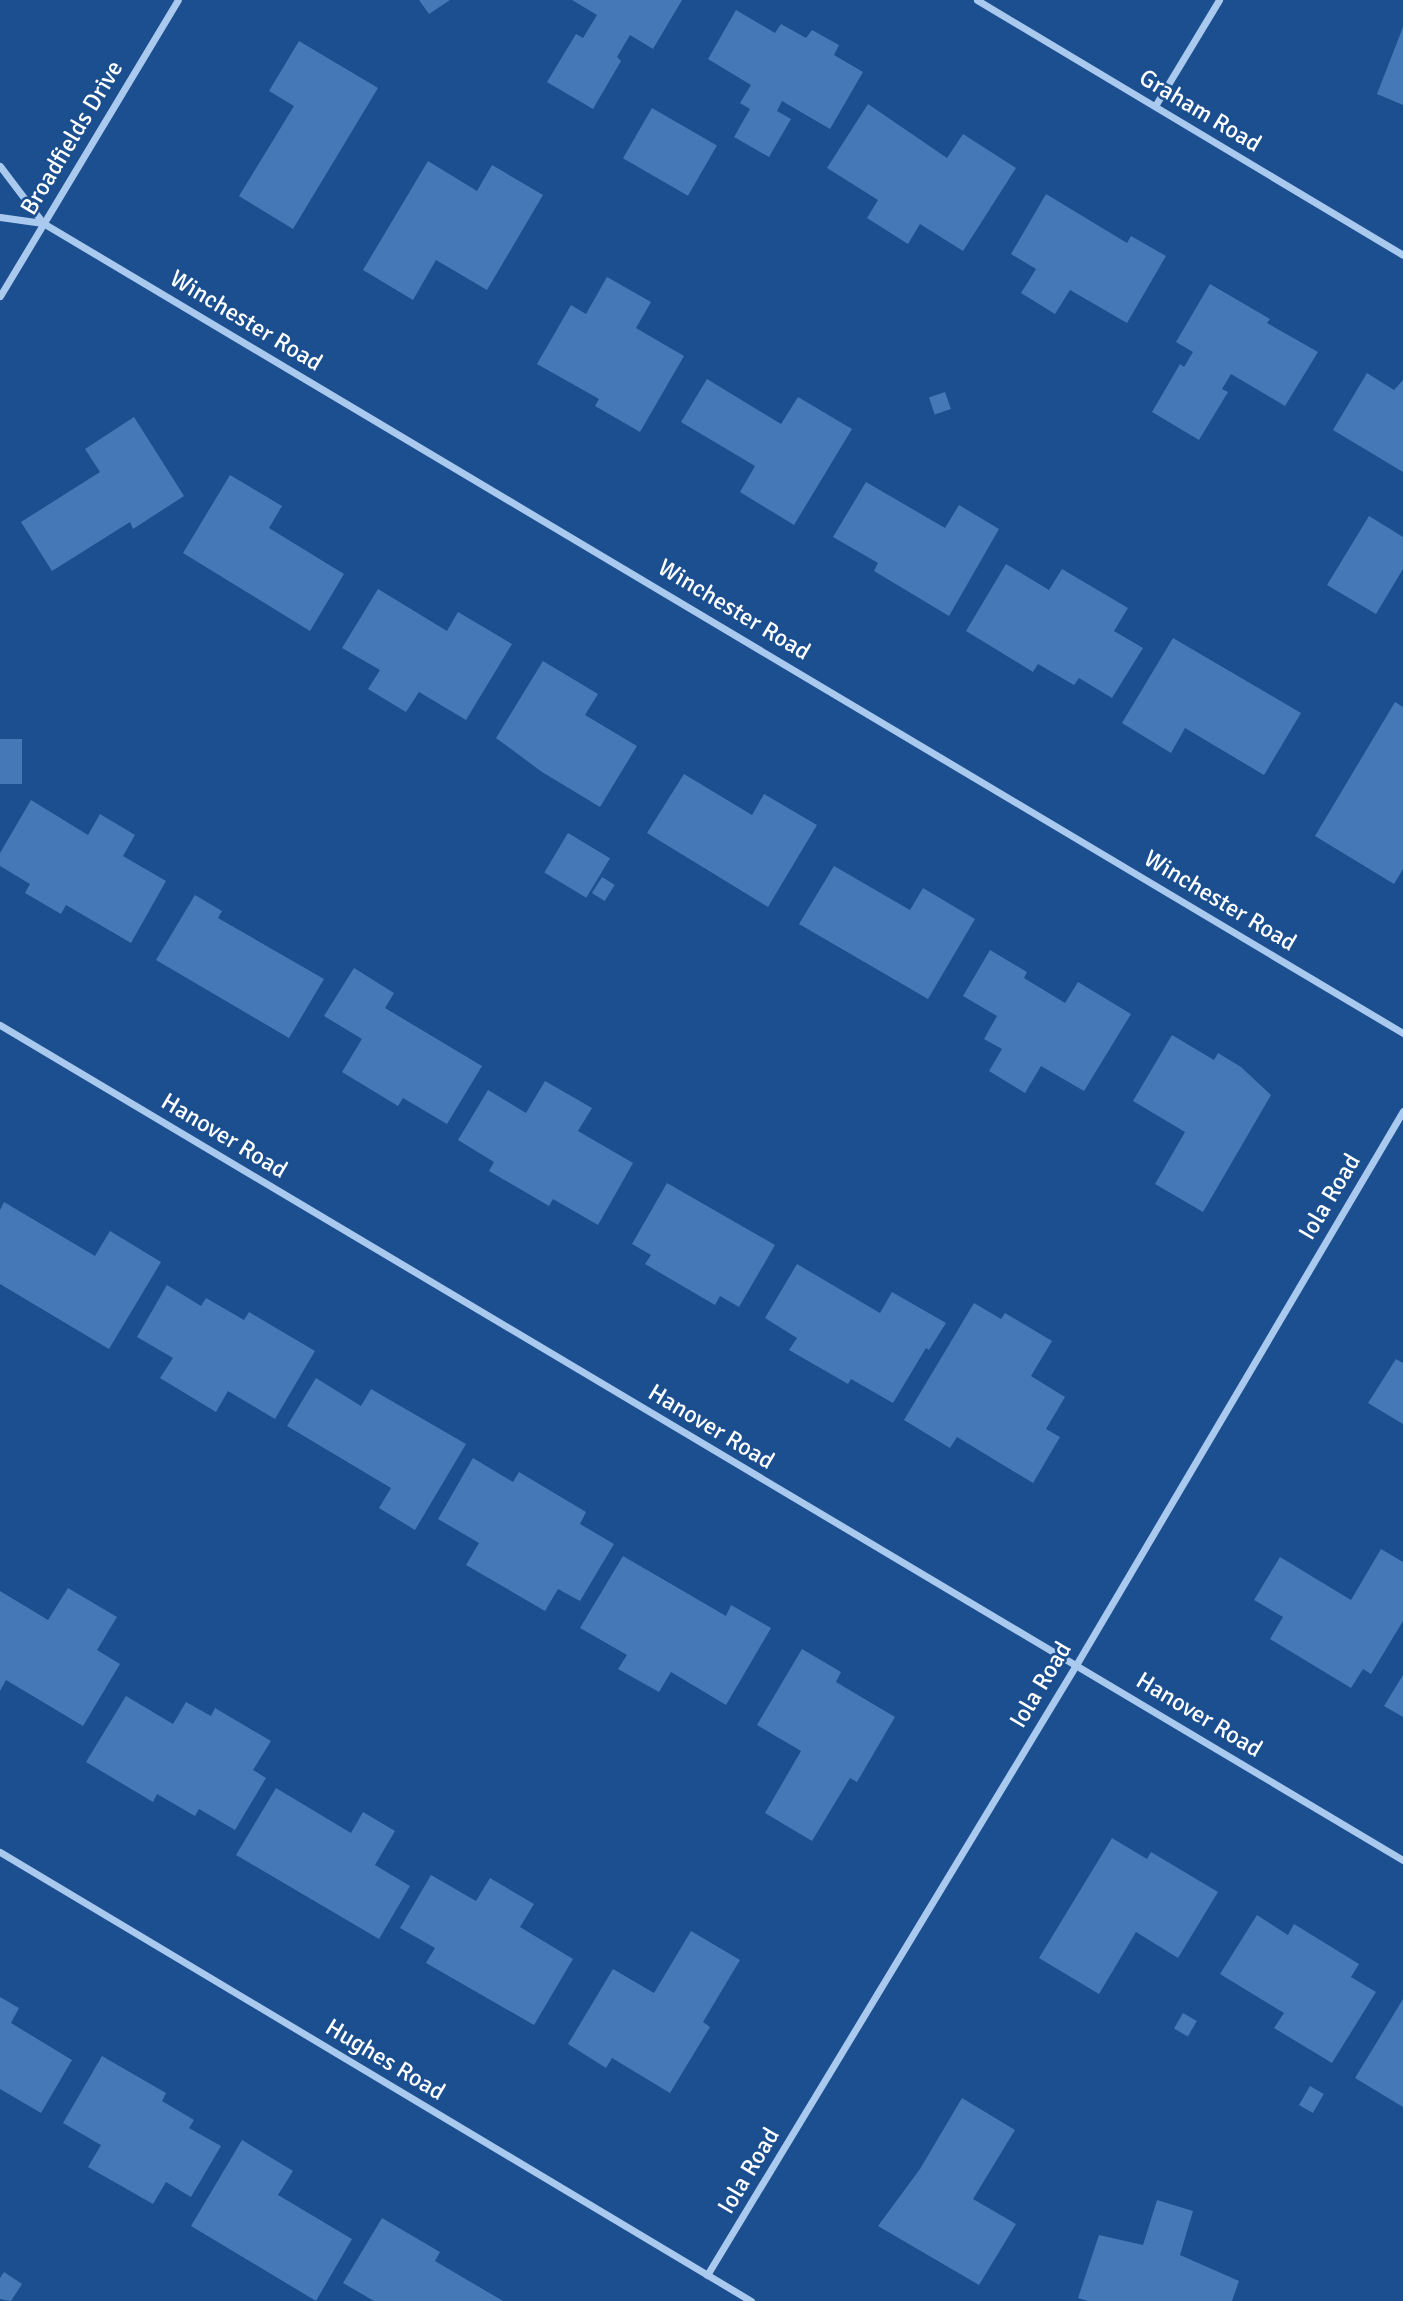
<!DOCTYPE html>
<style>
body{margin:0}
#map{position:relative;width:1403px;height:2301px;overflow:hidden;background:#1b4f8f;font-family:Signika,sans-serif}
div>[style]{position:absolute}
.building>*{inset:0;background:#4478b7;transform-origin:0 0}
.minor>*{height:7px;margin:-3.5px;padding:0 3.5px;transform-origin:3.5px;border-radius:3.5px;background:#a9c9ee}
span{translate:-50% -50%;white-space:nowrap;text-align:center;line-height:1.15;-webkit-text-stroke:5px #1b4f8f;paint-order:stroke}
.street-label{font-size:24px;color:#fff}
</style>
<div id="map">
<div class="building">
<i style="clip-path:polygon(419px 0,450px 0,429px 14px)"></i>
<i style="clip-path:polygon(572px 0,682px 0,653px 49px,630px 35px,617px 57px,621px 61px,593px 109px,547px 82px,576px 34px,583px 38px,597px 15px)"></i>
<i style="clip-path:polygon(736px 10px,775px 33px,781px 24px,806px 38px,812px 30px,839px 45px,834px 55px,863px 72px,830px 129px,782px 101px,777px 111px,791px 119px,769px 157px,734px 137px,750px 109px,740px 103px,751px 85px,708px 59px)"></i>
<i style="clip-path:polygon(1403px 27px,1403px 105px,1377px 94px)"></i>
<i style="clip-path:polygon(299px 41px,378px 88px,293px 229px,239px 196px,294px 106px,269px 91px)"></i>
<i style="clip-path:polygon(868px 104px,947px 158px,963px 134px,1016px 168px,963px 251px,920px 224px,908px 244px,867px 218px,878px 200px,827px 168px)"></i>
<i style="left:652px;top:108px;width:75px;height:58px;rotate:30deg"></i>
<i style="clip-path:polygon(428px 161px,477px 191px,492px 165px,543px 195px,487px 290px,436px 260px,413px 300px,363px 270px)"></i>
<i style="clip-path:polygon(1046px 194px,1127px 243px,1131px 236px,1166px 256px,1127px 323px,1070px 290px,1055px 314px,1021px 293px,1036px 269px,1011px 254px)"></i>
<i style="clip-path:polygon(607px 277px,651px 302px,636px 328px,684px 356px,640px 432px,595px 406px,599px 399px,537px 364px,571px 305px,586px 314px)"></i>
<i style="clip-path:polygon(1210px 284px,1270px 319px,1267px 323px,1318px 352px,1285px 406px,1231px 374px,1222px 389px,1228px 392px,1199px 440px,1152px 412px,1180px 364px,1184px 367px,1193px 352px,1176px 342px)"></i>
<i style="clip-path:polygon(1367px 373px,1394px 390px,1403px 380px,1403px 472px,1333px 430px)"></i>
<i style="clip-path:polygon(707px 379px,781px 424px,798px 397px,852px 429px,794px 525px,740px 492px,755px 466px,681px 422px)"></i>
<i style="left:945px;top:392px;width:18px;height:17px;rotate:71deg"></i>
<i style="clip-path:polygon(134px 417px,184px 496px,133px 529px,130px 522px,52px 571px,21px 522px,100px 472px,85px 449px)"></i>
<i style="clip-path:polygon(230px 475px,282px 506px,269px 528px,344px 574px,310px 631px,183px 553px)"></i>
<i style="clip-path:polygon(866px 482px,945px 528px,959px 505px,999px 529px,949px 616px,874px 571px,878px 563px,833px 537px)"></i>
<i style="clip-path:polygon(1369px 516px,1403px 537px,1403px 569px,1376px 614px,1327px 585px)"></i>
<i style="clip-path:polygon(1006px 564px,1049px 590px,1062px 569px,1128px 608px,1114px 631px,1143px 648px,1112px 698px,1079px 678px,1074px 685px,1038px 664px,1033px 672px,966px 631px)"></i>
<i style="clip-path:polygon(378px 589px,447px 631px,458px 612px,512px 644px,466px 720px,419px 692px,406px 712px,368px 689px,380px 670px,342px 648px)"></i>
<i style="clip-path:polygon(1173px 638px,1301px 713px,1264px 775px,1185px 728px,1171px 753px,1122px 723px)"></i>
<i style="clip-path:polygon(543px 661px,598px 694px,585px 715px,637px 746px,600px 807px,542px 772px,496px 738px)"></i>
<i style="clip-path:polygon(1395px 702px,1403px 707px,1403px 869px,1394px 884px,1315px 836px)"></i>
<i style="left:0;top:739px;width:22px;height:45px"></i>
<i style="clip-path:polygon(684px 774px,752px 815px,764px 794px,817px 825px,768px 907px,647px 833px)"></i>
<i style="clip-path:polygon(31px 800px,88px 835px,100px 814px,135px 835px,123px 856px,166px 881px,131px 943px,66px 905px,61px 914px,25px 893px,30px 884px,0 866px,0 853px)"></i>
<i style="left:568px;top:833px;width:49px;height:46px;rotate:31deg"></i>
<i style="clip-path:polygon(834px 866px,910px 910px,923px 888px,975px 919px,928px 999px,799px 924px)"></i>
<i style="left:602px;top:877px;width:15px;height:19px;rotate:32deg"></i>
<i style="clip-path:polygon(195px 895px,222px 911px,218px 918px,324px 979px,289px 1038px,156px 960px)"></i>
<i style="clip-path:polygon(990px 950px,1027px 972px,1024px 978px,1065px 1003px,1078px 982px,1131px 1014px,1084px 1091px,1041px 1066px,1025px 1093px,989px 1071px,1002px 1049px,984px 1039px,997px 1016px,963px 996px)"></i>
<i style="clip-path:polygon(354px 968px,394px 993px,385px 1008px,482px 1066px,447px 1124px,403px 1098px,398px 1106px,342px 1072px,362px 1039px,324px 1016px)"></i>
<i style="clip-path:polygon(1172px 1035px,1214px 1060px,1218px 1053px,1241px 1067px,1271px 1095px,1203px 1212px,1155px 1184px,1185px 1132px,1133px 1101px)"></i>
<i style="clip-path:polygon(545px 1081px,592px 1108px,578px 1131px,633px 1163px,598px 1225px,553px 1199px,549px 1206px,489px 1171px,494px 1162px,458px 1140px,488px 1090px,526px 1113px)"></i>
<i style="clip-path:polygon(667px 1183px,775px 1245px,739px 1307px,720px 1296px,715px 1305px,645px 1264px,651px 1255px,632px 1244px)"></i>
<i style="clip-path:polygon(4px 1202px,95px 1256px,110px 1231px,161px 1262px,109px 1349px,0 1284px,0 1210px)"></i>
<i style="clip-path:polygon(797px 1264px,880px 1313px,892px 1292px,946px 1323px,929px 1350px,926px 1348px,893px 1403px,851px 1379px,848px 1384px,789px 1350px,797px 1338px,765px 1318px)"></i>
<i style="clip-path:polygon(167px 1285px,201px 1306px,206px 1298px,244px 1320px,249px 1312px,315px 1351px,275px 1419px,228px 1391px,216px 1412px,160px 1378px,173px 1358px,137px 1337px)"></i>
<i style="clip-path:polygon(974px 1303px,1001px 1319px,1005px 1313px,1052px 1341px,1031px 1376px,1065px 1397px,1046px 1429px,1060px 1437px,1033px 1483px,957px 1437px,950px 1448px,904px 1420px)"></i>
<i style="clip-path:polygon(1396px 1359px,1403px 1363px,1403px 1424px,1368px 1403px)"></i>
<i style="clip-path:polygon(316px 1378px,361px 1406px,371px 1389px,466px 1444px,415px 1530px,379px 1508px,391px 1488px,287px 1426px)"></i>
<i style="clip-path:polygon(473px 1458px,513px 1482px,519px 1472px,586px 1512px,580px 1524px,614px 1544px,580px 1601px,558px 1589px,545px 1611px,466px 1565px,479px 1543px,438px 1519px)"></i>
<i style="clip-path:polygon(1381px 1549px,1403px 1562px,1403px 1621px,1371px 1674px,1363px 1669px,1351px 1688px,1270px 1639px,1283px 1617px,1254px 1600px,1280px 1557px,1351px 1600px)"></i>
<i style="clip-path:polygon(623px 1556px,726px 1616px,731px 1605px,771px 1628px,726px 1705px,671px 1672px,659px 1692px,618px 1669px,627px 1655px,580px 1628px)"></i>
<i style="clip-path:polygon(68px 1588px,117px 1617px,97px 1650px,120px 1664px,83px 1726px,6px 1680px,0 1691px,0 1591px,48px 1620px)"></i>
<i style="clip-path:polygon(802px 1649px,841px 1672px,836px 1682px,895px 1717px,857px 1782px,850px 1778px,812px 1841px,765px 1813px,801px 1751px,757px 1725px)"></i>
<i style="clip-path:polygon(1403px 1675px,1403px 1717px,1384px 1706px)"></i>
<i style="clip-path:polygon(126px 1696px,173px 1724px,186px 1702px,211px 1716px,215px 1708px,271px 1741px,253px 1770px,266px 1778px,235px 1830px,199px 1809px,195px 1816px,157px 1794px,153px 1802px,86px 1762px)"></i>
<i style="clip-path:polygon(276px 1788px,351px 1833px,363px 1812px,395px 1831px,375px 1865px,410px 1886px,379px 1939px,236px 1855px)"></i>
<i style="clip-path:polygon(1112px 1838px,1147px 1859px,1151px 1852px,1218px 1892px,1178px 1958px,1136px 1932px,1099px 1994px,1039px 1958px)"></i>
<i style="clip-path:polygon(431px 1875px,476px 1901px,490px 1878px,534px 1904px,520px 1927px,573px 1959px,534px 2025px,426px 1963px,435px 1948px,400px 1928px)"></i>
<i style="clip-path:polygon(1257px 1915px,1288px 1935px,1294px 1924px,1359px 1964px,1351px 1977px,1376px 1992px,1332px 2063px,1274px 2028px,1284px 2013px,1220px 1974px)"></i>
<i style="clip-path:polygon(691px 1931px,740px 1960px,703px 2022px,710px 2027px,670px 2093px,612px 2058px,606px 2068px,568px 2044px,613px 1969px,654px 1993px)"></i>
<i style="clip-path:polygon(0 1997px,19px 2008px,11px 2023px,72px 2060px,41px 2113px,0 2089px)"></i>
<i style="clip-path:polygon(1403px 1999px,1403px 2107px,1355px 2078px)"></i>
<i style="left:1183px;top:2013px;width:16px;height:18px;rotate:30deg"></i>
<i style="clip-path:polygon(102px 2056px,166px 2093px,162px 2101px,194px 2120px,189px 2128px,221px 2146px,191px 2197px,166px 2182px,153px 2204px,88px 2167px,101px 2145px,63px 2123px)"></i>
<i style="left:1310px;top:2086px;width:16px;height:22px;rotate:30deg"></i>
<i style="clip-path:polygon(962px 2098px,1015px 2130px,973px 2199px,1016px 2224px,979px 2285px,878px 2226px,920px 2169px)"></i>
<i style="clip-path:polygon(242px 2140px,293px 2171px,278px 2195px,352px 2239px,316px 2301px,191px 2226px)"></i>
<i style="clip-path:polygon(1157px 2200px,1193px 2211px,1180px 2255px,1239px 2281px,1232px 2301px,1088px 2301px,1078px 2298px,1099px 2235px,1143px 2245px)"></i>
<i style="clip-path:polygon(382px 2218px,440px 2252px,435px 2261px,503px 2301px,374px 2301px,343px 2283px)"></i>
<i style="clip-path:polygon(4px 2272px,22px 2284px,11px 2301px,0 2299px,0 2278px)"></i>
</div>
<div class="minor">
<i style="left:977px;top:0;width:496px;rotate:30.9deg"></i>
<i style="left:1155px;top:106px;width:124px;rotate:-58.9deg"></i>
<i style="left:0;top:166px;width:71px;rotate:53deg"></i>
<i style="left:43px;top:223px;width:1583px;rotate:30.78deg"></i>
<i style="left:0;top:217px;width:43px;rotate:7.9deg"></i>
<i style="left:0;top:296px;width:345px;rotate:-59deg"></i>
<i style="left:0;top:1025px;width:1633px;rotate:30.76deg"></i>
<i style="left:0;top:1852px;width:875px;rotate:30.87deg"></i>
<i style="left:707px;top:2275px;width:713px;rotate:-58.83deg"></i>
<i style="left:1076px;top:1665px;width:643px;rotate:-59.45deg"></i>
</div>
<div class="street-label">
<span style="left:1200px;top:111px;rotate:31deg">Graham Road</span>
<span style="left:72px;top:138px;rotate:-59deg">Broadfields Drive</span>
<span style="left:246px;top:321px;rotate:31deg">Winchester Road</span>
<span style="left:734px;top:610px;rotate:31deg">Winchester Road</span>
<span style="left:1220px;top:901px;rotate:31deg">Winchester Road</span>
<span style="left:224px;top:1136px;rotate:31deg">Hanover Road</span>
<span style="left:1330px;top:1197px;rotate:-59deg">Iola Road</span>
<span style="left:711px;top:1427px;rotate:31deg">Hanover Road</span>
<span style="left:1041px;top:1685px;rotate:-59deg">Iola Road</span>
<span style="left:1199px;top:1715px;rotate:31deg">Hanover Road</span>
<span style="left:385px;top:2060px;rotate:31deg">Hughes Road</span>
<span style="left:749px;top:2171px;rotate:-59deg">Iola Road</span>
</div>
</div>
